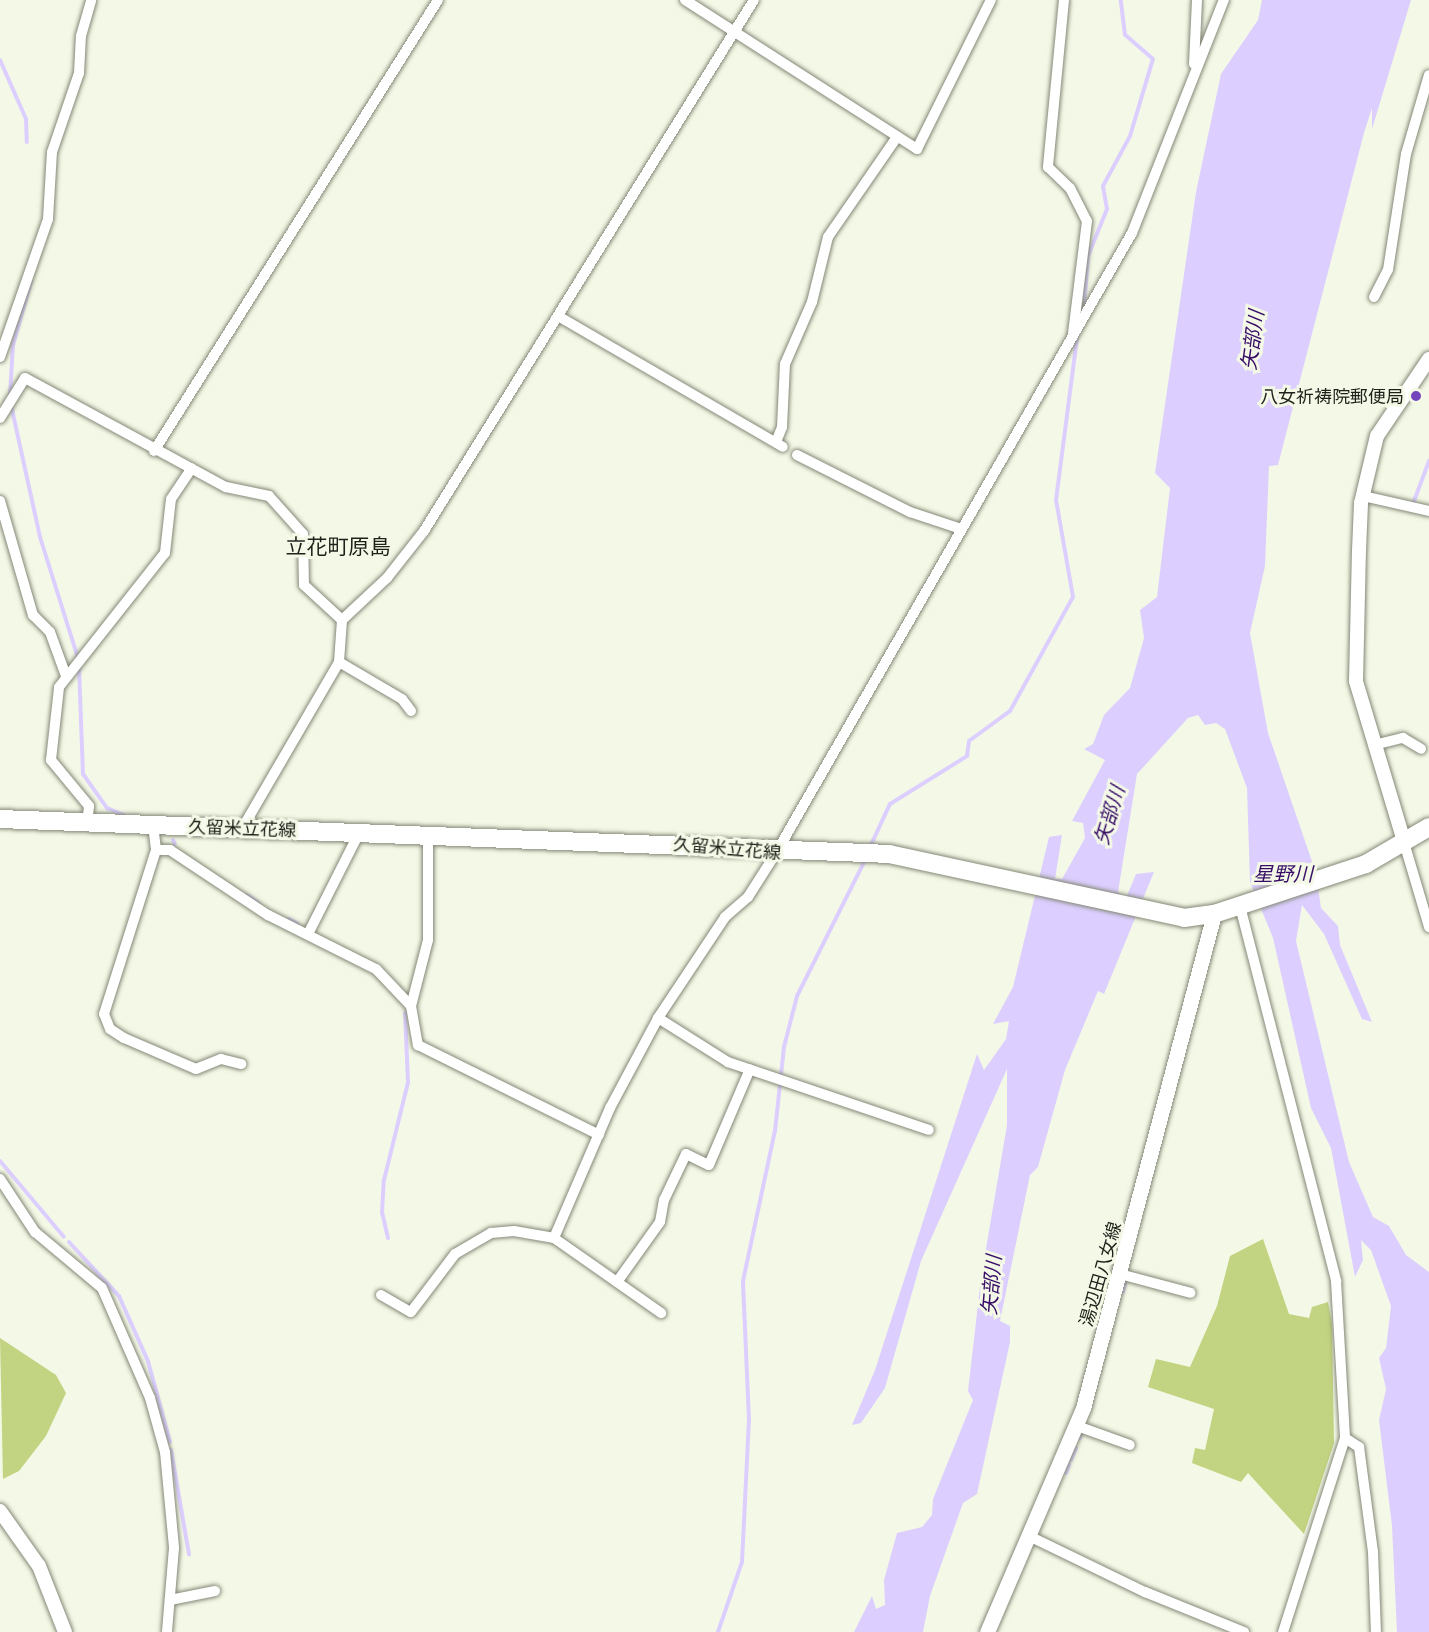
<!DOCTYPE html>
<meta charset="utf-8">
<style>
body{margin:0}
#map{position:relative;width:1429px;height:1632px;overflow:hidden;background:#f4f9e7;font-family:"Golos Text","Noto Sans JP",sans-serif}
div>[style]{position:absolute}
.green>*{inset:0;background:#c2d381}
.water>*{inset:0;background:#dccfff}
.stream>*{height:4px;margin:-2px;padding:0 2px;transform-origin:2px;border-radius:2px;background:#dccfff}
.roads{filter:drop-shadow(0 0 2px #848877) drop-shadow(0 0 2px #848877)}
.minor>*{height:10px;margin:-5px;padding:0 5px;transform-origin:5px;border-radius:5px;background:#fff}
.tertiary>*{height:14px;margin:-7px;padding:0 7px;transform-origin:7px;border-radius:7px;background:#fff}
.secondary>*{height:15px;margin:-7.5px;padding:0 7.5px;transform-origin:7.5px;border-radius:7.5px;background:#fff}
.primary>*{height:18px;margin:-9px;padding:0 9px;transform-origin:9px;border-radius:9px;background:#fff}
.dots>*{width:16px;height:16px;translate:-50% -50%;box-sizing:border-box;border:3px solid #f4f9e7;border-radius:50%}
span{translate:-50% -50%;white-space:nowrap;text-align:center;line-height:1.15;-webkit-text-stroke:6px #f4f9e7;paint-order:stroke}
.poi-label{font-size:18px;color:#1e2019}
.right{translate:-100% -50%;text-align:right}
.street-label{font-size:18px;color:#1e2019}
.water-label{font-size:20px;color:#370d67;font-style:italic}
.quarter-label{font-size:21px;color:#1e2019}
</style>
<div id="map">
<div class="green">
<i style="clip-path:polygon(1263px 1239px,1289px 1314px,1309px 1318px,1312px 1307px,1328px 1302px,1332px 1324px,1334px 1443px,1304px 1534px,1248px 1473px,1241px 1482px,1192px 1463px,1195px 1448px,1205px 1450px,1214px 1409px,1148px 1387px,1156px 1359px,1190px 1367px,1217px 1306px,1230px 1256px)"></i>
<i style="clip-path:polygon(0 1338px,56px 1375px,66px 1393px,46px 1436px,19px 1471px,3px 1479px)"></i>
</div>
<div class="water">
<i style="clip-path:polygon(1262px 0,1411px 0,1372px 129px,1372px 108px,1364px 133px,1278px 465px,1269px 466px,1265px 566px,1250px 633px,1268px 733px,1316px 873px,1321px 908px,1338px 926px,1340px 945px,1372px 1022px,1362px 1019px,1324px 934px,1302px 905px,1296px 941px,1349px 1162px,1373px 1217px,1389px 1226px,1406px 1255px,1429px 1272px,1429px 1632px,1397px 1632px,1392px 1526px,1379px 1420px,1386px 1389px,1379px 1358px,1386px 1348px,1391px 1306px,1371px 1250px,1361px 1240px,1363px 1260px,1355px 1277px,1331px 1148px,1311px 1108px,1273px 938px,1250px 882px,1247px 788px,1225px 729px,1216px 723px,1205px 725px,1198px 715px,1188px 718px,1137px 774px,1118px 892px,1126px 898px,1136px 874px,1154px 872px,1104px 994px,1098px 991px,1065px 1070px,1038px 1167px,1030px 1175px,1000px 1321px,1010px 1326px,1010px 1342px,977px 1494px,963px 1503px,930px 1596px,923px 1632px,854px 1632px,872px 1596px,876px 1609px,885px 1605px,884px 1580px,897px 1533px,922px 1527px,932px 1515px,933px 1499px,973px 1400px,968px 1391px,981px 1278px,1007px 1125px,1007px 1069px,921px 1261px,885px 1388px,861px 1423px,852px 1425px,875px 1370px,977px 1054px,984px 1070px,1006px 1039px,1009px 1021px,993px 1024px,1013px 987px,1049px 837px,1062px 835px,1055px 879px,1062px 879px,1085px 838px,1083px 823px,1072px 821px,1105px 760px,1084px 749px,1093px 744px,1104px 715px,1130px 688px,1144px 638px,1140px 610px,1157px 597px,1170px 488px,1155px 473px,1196px 192px,1221px 74px,1258px 20px)"></i>
</div>
<div class="stream">
<i style="left:0;top:60px;width:64px;rotate:66.2deg"></i>
<i style="left:26px;top:119px;width:23px;rotate:88deg"></i>
<i style="left:1084px;top:307px;width:51px;rotate:-85.5deg"></i>
<i style="left:1088px;top:256px;width:51px;rotate:-68deg"></i>
<i style="left:1107px;top:209px;width:23px;rotate:-100deg"></i>
<i style="left:1103px;top:186px;width:57px;rotate:-61.6deg"></i>
<i style="left:1130px;top:136px;width:80px;rotate:-73.4deg"></i>
<i style="left:1153px;top:59px;width:37px;rotate:-139deg"></i>
<i style="left:1125px;top:35px;width:35px;rotate:-97deg"></i>
<i style="left:10px;top:395px;width:50px;rotate:-86.6deg"></i>
<i style="left:13px;top:345px;width:66px;rotate:-74.1deg"></i>
<i style="left:11px;top:405px;width:135px;rotate:77.6deg"></i>
<i style="left:40px;top:537px;width:127px;rotate:72.6deg"></i>
<i style="left:1414px;top:501px;width:43px;rotate:-69.4deg"></i>
<i style="left:79px;top:666px;width:108px;rotate:87.9deg"></i>
<i style="left:83px;top:774px;width:42px;rotate:54.8deg"></i>
<i style="left:107px;top:808px;width:18px;rotate:22deg"></i>
<i style="left:173px;top:840px;width:4px;rotate:63deg"></i>
<i style="left:870px;top:847px;width:47px;rotate:-65.1deg"></i>
<i style="left:890px;top:804px;width:91px;rotate:-31.9deg"></i>
<i style="left:967px;top:756px;width:15px;rotate:-82deg"></i>
<i style="left:969px;top:741px;width:51px;rotate:-36.2deg"></i>
<i style="left:1010px;top:711px;width:130px;rotate:-61.1deg"></i>
<i style="left:1073px;top:597px;width:98px;rotate:-99.9deg"></i>
<i style="left:1056px;top:500px;width:163px;rotate:-82.6deg"></i>
<i style="left:247px;top:895px;width:14px;rotate:34deg"></i>
<i style="left:289px;top:919px;width:10px;rotate:29deg"></i>
<i style="left:0;top:1161px;width:99px;rotate:49.9deg"></i>
<i style="left:388px;top:1238px;width:26px;rotate:-103deg"></i>
<i style="left:382px;top:1213px;width:33px;rotate:-87deg"></i>
<i style="left:384px;top:1180px;width:101px;rotate:-76.2deg"></i>
<i style="left:408px;top:1082px;width:69px;rotate:-92.5deg"></i>
<i style="left:69px;top:1242px;width:74px;rotate:47.2deg"></i>
<i style="left:119px;top:1296px;width:71px;rotate:66deg"></i>
<i style="left:148px;top:1361px;width:84px;rotate:74.8deg"></i>
<i style="left:1123px;top:1292px;width:11px;rotate:-75deg"></i>
<i style="left:1080px;top:1438px;width:5px;rotate:-68deg"></i>
<i style="left:171px;top:1450px;width:106px;rotate:80.2deg"></i>
<i style="left:1071px;top:1460px;width:13px;rotate:-67deg"></i>
<i style="left:1066px;top:1473px;width:9px;rotate:-69deg"></i>
<i style="left:718px;top:1632px;width:74px;rotate:-71.1deg"></i>
<i style="left:742px;top:1562px;width:142px;rotate:-87.2deg"></i>
<i style="left:749px;top:1420px;width:139px;rotate:-92.5deg"></i>
<i style="left:743px;top:1281px;width:153px;rotate:-78deg"></i>
<i style="left:775px;top:1131px;width:84px;rotate:-83.9deg"></i>
<i style="left:784px;top:1047px;width:53px;rotate:-75.7deg"></i>
<i style="left:797px;top:996px;width:152px;rotate:-63.4deg"></i>
</div>
<div class="roads">
<div class="minor">
<i style="left:685px;top:0;width:276px;rotate:32.7deg"></i>
<i style="left:917px;top:149px;width:166px;rotate:-63.6deg"></i>
<i style="left:1064px;top:0;width:168px;rotate:95.5deg"></i>
<i style="left:1048px;top:167px;width:30px;rotate:44deg"></i>
<i style="left:1070px;top:188px;width:37px;rotate:63deg"></i>
<i style="left:1087px;top:221px;width:113px;rotate:97.1deg"></i>
<i style="left:1194px;top:64px;width:64px;rotate:-87.3deg"></i>
<i style="left:1374px;top:297px;width:30px;rotate:-63deg"></i>
<i style="left:1388px;top:270px;width:117px;rotate:-81.2deg"></i>
<i style="left:1406px;top:154px;width:82px;rotate:-73.8deg"></i>
<i style="left:558px;top:316px;width:260px;rotate:30.2deg"></i>
<i style="left:0;top:357px;width:146px;rotate:-70.8deg"></i>
<i style="left:48px;top:219px;width:67px;rotate:-86.6deg"></i>
<i style="left:52px;top:152px;width:83px;rotate:-71.1deg"></i>
<i style="left:79px;top:73px;width:37px;rotate:-87deg"></i>
<i style="left:81px;top:36px;width:37px;rotate:-74deg"></i>
<i style="left:0;top:418px;width:47px;rotate:-58deg"></i>
<i style="left:25px;top:378px;width:229px;rotate:28.5deg"></i>
<i style="left:226px;top:487px;width:44px;rotate:11.8deg"></i>
<i style="left:269px;top:496px;width:51px;rotate:48.2deg"></i>
<i style="left:303px;top:534px;width:51px;rotate:88.9deg"></i>
<i style="left:304px;top:585px;width:52px;rotate:42.6deg"></i>
<i style="left:776px;top:442px;width:16px;rotate:-68deg"></i>
<i style="left:782px;top:427px;width:63px;rotate:-87.3deg"></i>
<i style="left:785px;top:364px;width:68px;rotate:-66.5deg"></i>
<i style="left:812px;top:302px;width:67px;rotate:-76.2deg"></i>
<i style="left:828px;top:237px;width:121px;rotate:-55.4deg"></i>
<i style="left:154px;top:451px;width:533px;rotate:-57.8deg"></i>
<i style="left:797px;top:455px;width:127px;rotate:26.8deg"></i>
<i style="left:910px;top:512px;width:54px;rotate:18.4deg"></i>
<i style="left:1363px;top:496px;width:68px;rotate:12.8deg"></i>
<i style="left:0;top:501px;width:119px;rotate:73.9deg"></i>
<i style="left:33px;top:615px;width:24px;rotate:45deg"></i>
<i style="left:50px;top:632px;width:47px;rotate:70deg"></i>
<i style="left:339px;top:662px;width:73px;rotate:30.4deg"></i>
<i style="left:402px;top:699px;width:15px;rotate:53deg"></i>
<i style="left:1374px;top:745px;width:30px;rotate:-14deg"></i>
<i style="left:1403px;top:738px;width:21px;rotate:31deg"></i>
<i style="left:87px;top:823px;width:17px;rotate:-83deg"></i>
<i style="left:89px;top:806px;width:60px;rotate:-129.6deg"></i>
<i style="left:51px;top:760px;width:73px;rotate:-83.7deg"></i>
<i style="left:59px;top:687px;width:171px;rotate:-51.7deg"></i>
<i style="left:165px;top:553px;width:54px;rotate:-83.7deg"></i>
<i style="left:171px;top:499px;width:37px;rotate:-56deg"></i>
<i style="left:153px;top:825px;width:25px;rotate:83deg"></i>
<i style="left:156px;top:850px;width:14px"></i>
<i style="left:170px;top:850px;width:118px;rotate:33.6deg"></i>
<i style="left:268px;top:915px;width:121px;rotate:26.6deg"></i>
<i style="left:376px;top:969px;width:51px;rotate:46.6deg"></i>
<i style="left:243px;top:827px;width:191px;rotate:-59.8deg"></i>
<i style="left:339px;top:662px;width:42px;rotate:-85.9deg"></i>
<i style="left:342px;top:620px;width:62px;rotate:-43deg"></i>
<i style="left:387px;top:578px;width:60px;rotate:-51.8deg"></i>
<i style="left:424px;top:531px;width:625px;rotate:-58.14deg"></i>
<i style="left:428px;top:837px;width:103px;rotate:90deg"></i>
<i style="left:428px;top:940px;width:68px;rotate:104.4deg"></i>
<i style="left:411px;top:1006px;width:40px;rotate:80deg"></i>
<i style="left:418px;top:1045px;width:202px;rotate:26.4deg"></i>
<i style="left:1403px;top:839px;width:92px;rotate:73.5deg"></i>
<i style="left:156px;top:850px;width:172px;rotate:107.6deg"></i>
<i style="left:104px;top:1014px;width:16px;rotate:68deg"></i>
<i style="left:110px;top:1029px;width:17px;rotate:33deg"></i>
<i style="left:124px;top:1038px;width:78px;rotate:23.3deg"></i>
<i style="left:196px;top:1069px;width:27px;rotate:-22deg"></i>
<i style="left:221px;top:1059px;width:21px;rotate:14deg"></i>
<i style="left:1240px;top:906px;width:387px;rotate:75.6deg"></i>
<i style="left:1336px;top:1281px;width:157px;rotate:86.7deg"></i>
<i style="left:1345px;top:1438px;width:204px;rotate:107.7deg"></i>
<i style="left:308px;top:934px;width:113px;rotate:-63.2deg"></i>
<i style="left:658px;top:1018px;width:83px;rotate:32.2deg"></i>
<i style="left:728px;top:1062px;width:212px;rotate:18.7deg"></i>
<i style="left:0;top:1179px;width:64px;rotate:56.6deg"></i>
<i style="left:35px;top:1232px;width:87px;rotate:39.9deg"></i>
<i style="left:102px;top:1288px;width:120px;rotate:66.4deg"></i>
<i style="left:150px;top:1398px;width:56px;rotate:74.5deg"></i>
<i style="left:165px;top:1452px;width:96px;rotate:84.6deg"></i>
<i style="left:174px;top:1548px;width:84px;rotate:94.8deg"></i>
<i style="left:554px;top:1238px;width:142px;rotate:-66.7deg"></i>
<i style="left:610px;top:1108px;width:102px;rotate:-61.9deg"></i>
<i style="left:658px;top:1018px;width:121px;rotate:-56.4deg"></i>
<i style="left:725px;top:917px;width:30px;rotate:-41deg"></i>
<i style="left:748px;top:897px;width:52px;rotate:-57.5deg"></i>
<i style="left:776px;top:853px;width:715px;rotate:-60.14deg"></i>
<i style="left:1132px;top:233px;width:251px;rotate:-68.5deg"></i>
<i style="left:1120px;top:1274px;width:73px;rotate:15deg"></i>
<i style="left:617px;top:1282px;width:74px;rotate:-54.4deg"></i>
<i style="left:660px;top:1222px;width:22px;rotate:-80deg"></i>
<i style="left:664px;top:1200px;width:51px;rotate:-64.4deg"></i>
<i style="left:686px;top:1154px;width:25px;rotate:26deg"></i>
<i style="left:709px;top:1165px;width:104px;rotate:-66.9deg"></i>
<i style="left:381px;top:1295px;width:34px;rotate:30deg"></i>
<i style="left:411px;top:1312px;width:73px;rotate:-52.8deg"></i>
<i style="left:455px;top:1254px;width:42px;rotate:-30.3deg"></i>
<i style="left:491px;top:1233px;width:23px;rotate:-5deg"></i>
<i style="left:514px;top:1231px;width:41px;rotate:9.9deg"></i>
<i style="left:554px;top:1238px;width:131px;rotate:35deg"></i>
<i style="left:1077px;top:1426px;width:56px;rotate:19.7deg"></i>
<i style="left:1345px;top:1438px;width:17px;rotate:33deg"></i>
<i style="left:1359px;top:1447px;width:106px;rotate:82.4deg"></i>
<i style="left:1373px;top:1552px;width:80px;rotate:87.9deg"></i>
<i style="left:1029px;top:1536px;width:129px;rotate:25.8deg"></i>
<i style="left:1145px;top:1592px;width:107px;rotate:22deg"></i>
<i style="left:170px;top:1600px;width:46px;rotate:-11.3deg"></i>
</div>
<div class="tertiary">
<i style="left:1403px;top:838px;width:164px;rotate:-106.7deg"></i>
<i style="left:1356px;top:681px;width:130px;rotate:-88.7deg"></i>
<i style="left:1359px;top:551px;width:48px;rotate:-87.6deg"></i>
<i style="left:1361px;top:503px;width:69px;rotate:-76.6deg"></i>
<i style="left:1377px;top:436px;width:93px;rotate:-56deg"></i>
<i style="left:0;top:1511px;width:67px;rotate:54.7deg"></i>
<i style="left:39px;top:1566px;width:71px;rotate:68.5deg"></i>
</div>
<div class="secondary">
<i style="left:987px;top:1632px;width:244px;rotate:-66.8deg"></i>
<i style="left:1083px;top:1408px;width:511px;rotate:-75.15deg"></i>
</div>
<div class="primary">
<i style="left:0;top:819px;width:890px;rotate:2.25deg"></i>
<i style="left:889px;top:854px;width:302px;rotate:12.2deg"></i>
<i style="left:1184px;top:918px;width:30px;rotate:-8deg"></i>
<i style="left:1214px;top:914px;width:160px;rotate:-18.2deg"></i>
<i style="left:1366px;top:864px;width:73px;rotate:-30.4deg"></i>
</div>
</div>
<div class="dots">
<i style="left:1416px;top:396px;background:#7345bd"></i>
</div>
<div class="poi-label">
<span class="right" style="left:1404px;top:396px">八女祈祷院郵便局</span>
</div>
<div class="street-label">
<span style="left:242px;top:828px;rotate:2deg">久留米立花線</span>
<span style="left:727px;top:848px;rotate:5deg">久留米立花線</span>
<span style="left:1100px;top:1274px;rotate:-74deg">湯辺田八女線</span>
</div>
<div class="water-label">
<span style="left:1252px;top:340px;rotate:-82deg">矢部川</span>
<span style="left:1109px;top:815px;rotate:-73deg">矢部川</span>
<span style="left:1283px;top:873px">星野川</span>
<span style="left:991px;top:1285px;rotate:-85deg">矢部川</span>
</div>
<div class="quarter-label">
<span style="left:338px;top:546px">立花町原島</span>
</div>
</div>
